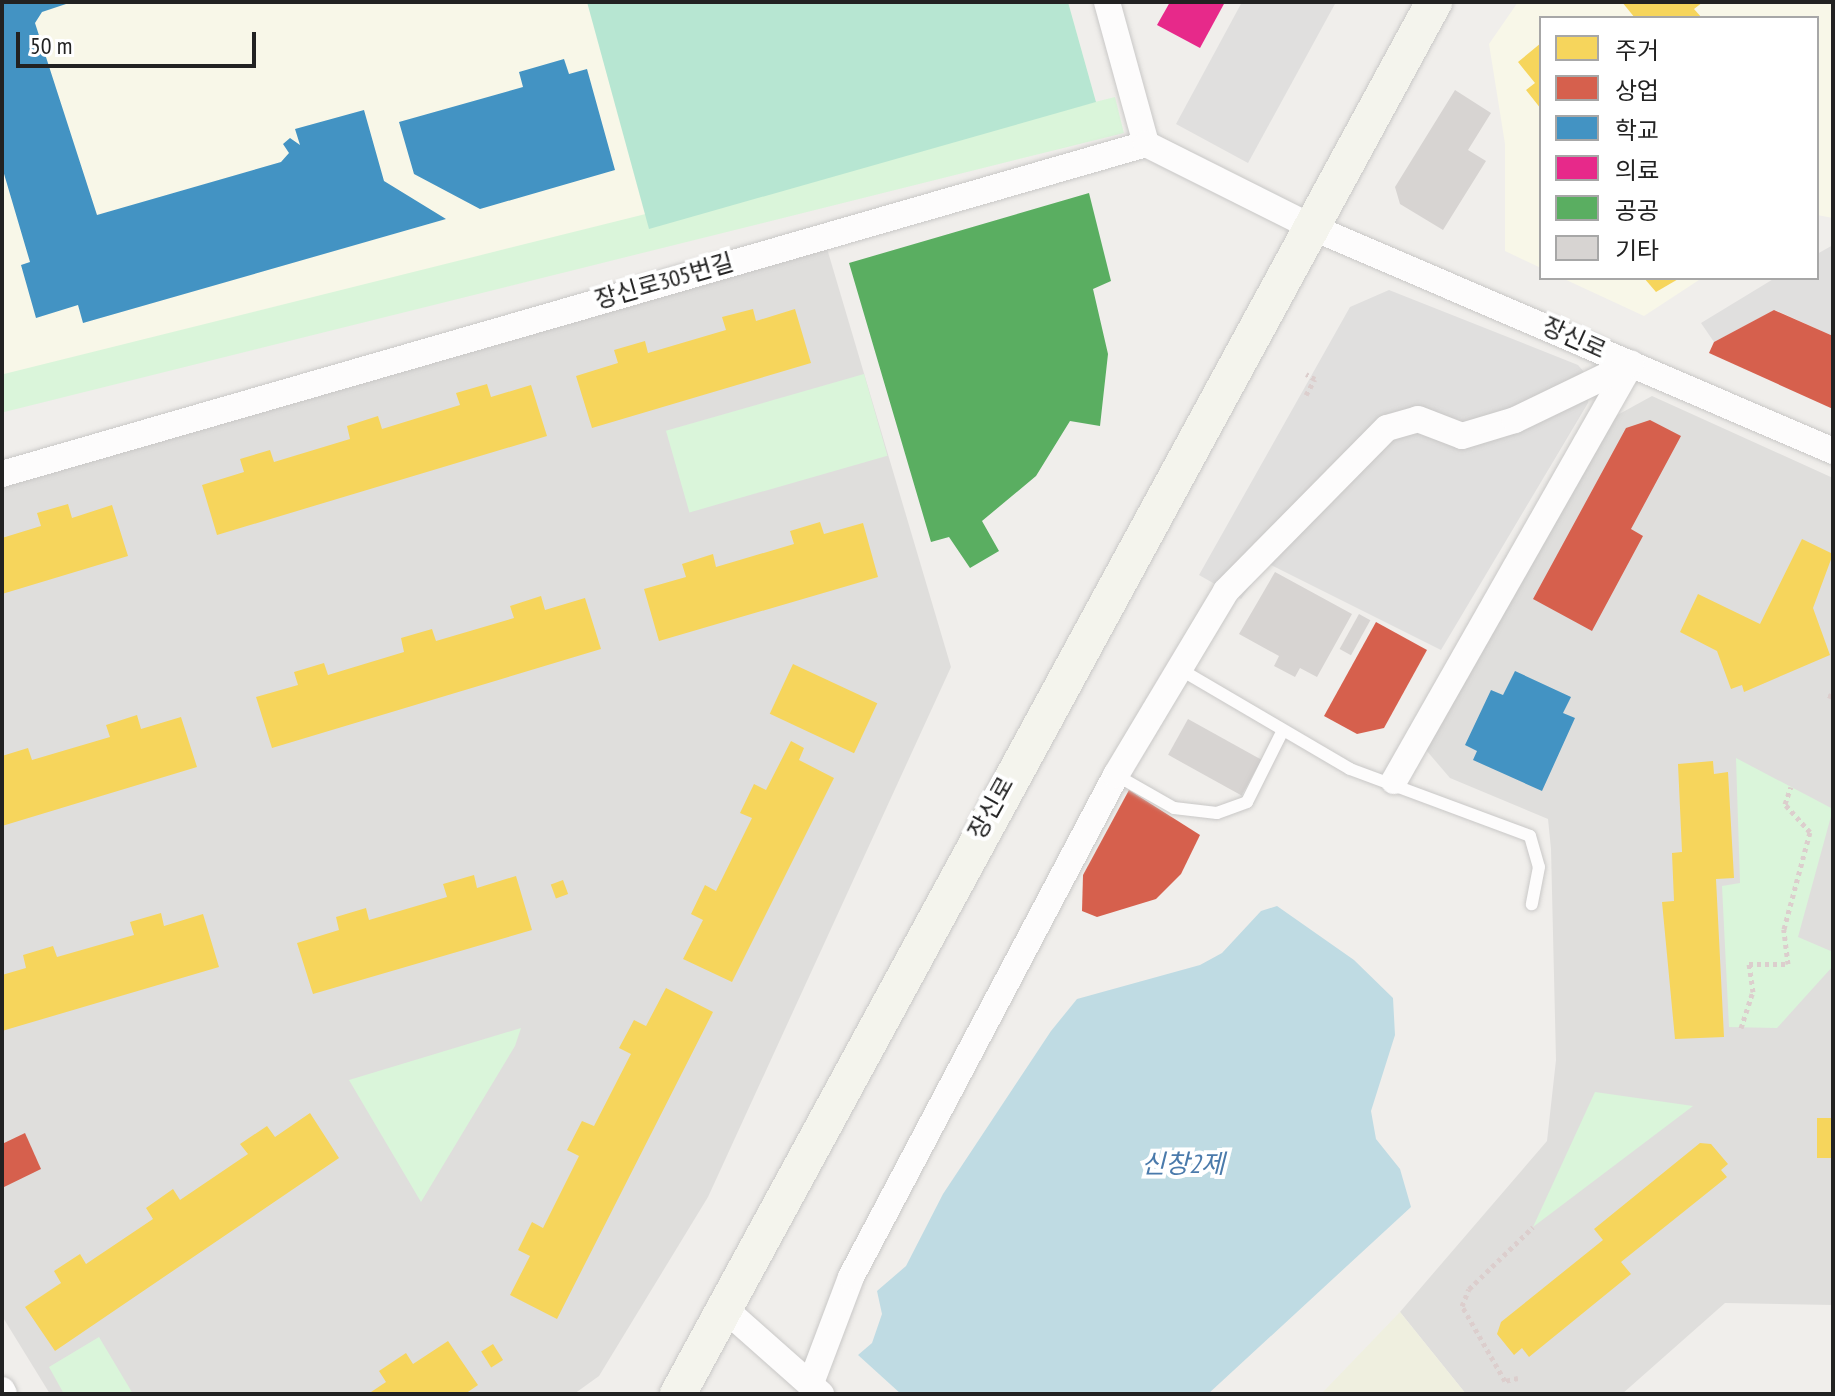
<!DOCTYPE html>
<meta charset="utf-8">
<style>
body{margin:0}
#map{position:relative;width:1835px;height:1396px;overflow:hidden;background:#f0eeeb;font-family:"PT Sans Narrow","Noto Sans KR",sans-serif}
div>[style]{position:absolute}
.residential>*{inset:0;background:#dfdedc}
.education>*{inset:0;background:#f8f7e8}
.farmland>*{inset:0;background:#efefdf}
.park>*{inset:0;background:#daf5da;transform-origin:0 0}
.pitch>*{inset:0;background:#b7e6d2}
.parking>*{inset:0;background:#e0dfde}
.water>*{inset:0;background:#bfdbe3}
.homes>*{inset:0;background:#f6d55c;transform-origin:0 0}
.shops>*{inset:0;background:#d6604d}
.schools>*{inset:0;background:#4393c3}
.health>*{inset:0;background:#e7298a}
.public>*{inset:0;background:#5aae61}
.building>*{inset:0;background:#d7d4d2;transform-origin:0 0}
.path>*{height:5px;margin-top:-2.5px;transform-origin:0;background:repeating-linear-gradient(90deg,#dccecd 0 4px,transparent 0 8px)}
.roads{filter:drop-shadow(0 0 2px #c9c8c7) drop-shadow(0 0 2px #c9c8c7)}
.lane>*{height:12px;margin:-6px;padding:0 6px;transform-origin:6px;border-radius:6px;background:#fdfcfc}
.street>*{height:26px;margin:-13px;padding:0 13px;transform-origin:13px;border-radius:13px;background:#fdfcfc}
.secondary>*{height:36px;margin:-18px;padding:0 18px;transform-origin:18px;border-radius:18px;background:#f4f4ed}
span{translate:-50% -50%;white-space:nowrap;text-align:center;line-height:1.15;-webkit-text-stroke:8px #fff;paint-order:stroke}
.street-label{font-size:24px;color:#222}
.water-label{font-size:26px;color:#4a7aab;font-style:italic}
.frame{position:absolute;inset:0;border:4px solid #222;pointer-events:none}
.legend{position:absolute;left:1539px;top:16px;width:280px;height:264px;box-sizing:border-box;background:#fff;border:2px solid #a7a7a7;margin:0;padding:10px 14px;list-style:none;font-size:24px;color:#222}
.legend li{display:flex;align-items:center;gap:16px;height:40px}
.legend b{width:40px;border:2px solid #a7a7a7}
.scale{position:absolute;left:16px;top:32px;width:240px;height:36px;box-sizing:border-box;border:4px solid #222;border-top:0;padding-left:10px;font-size:24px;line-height:28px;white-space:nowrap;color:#222;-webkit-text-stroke:6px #fff;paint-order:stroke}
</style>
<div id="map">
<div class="residential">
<i style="clip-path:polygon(823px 235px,951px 667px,708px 1197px,599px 1376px,574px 1394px,50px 1394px,2px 1316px,2px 474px)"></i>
<i style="clip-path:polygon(1652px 396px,1833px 478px,1833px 1305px,1725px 1303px,1622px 1394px,1466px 1394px,1400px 1312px,1547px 1141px,1556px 1060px,1551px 849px,1548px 819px,1450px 778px,1426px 750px,1612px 418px)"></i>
</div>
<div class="education">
<i style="clip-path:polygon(2px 2px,1068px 2px,1096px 102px,2px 412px)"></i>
<i style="clip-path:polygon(1518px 2px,1833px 2px,1833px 218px,1817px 215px,1817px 18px,1541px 18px,1541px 268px,1505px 251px,1505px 144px,1489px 44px)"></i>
<i style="clip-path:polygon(1562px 278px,1702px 278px,1644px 316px)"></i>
</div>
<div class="farmland">
<i style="clip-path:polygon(1400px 1312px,1466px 1394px,1321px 1394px,1325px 1390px)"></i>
</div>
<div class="park">
<i style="left:1115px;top:97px;width:37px;height:1157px;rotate:76deg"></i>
<i style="left:864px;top:374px;width:85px;height:206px;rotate:74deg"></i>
<i style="clip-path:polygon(1736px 758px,1833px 809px,1798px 937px,1833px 952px,1833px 966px,1777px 1028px,1729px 1027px,1722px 886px,1740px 883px)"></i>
<i style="clip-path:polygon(521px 1028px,515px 1046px,421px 1202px,349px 1080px)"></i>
<i style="clip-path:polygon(1595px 1092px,1693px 1106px,1533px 1227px)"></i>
<i style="clip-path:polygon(99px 1337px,133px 1394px,64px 1394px,49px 1367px)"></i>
</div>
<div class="pitch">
<i style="clip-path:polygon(587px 2px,1068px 2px,1096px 102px,649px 229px)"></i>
</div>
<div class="parking">
<i style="clip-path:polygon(1242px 2px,1336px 2px,1248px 163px,1176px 124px)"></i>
<i style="clip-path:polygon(1833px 245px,1833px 336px,1775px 310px,1714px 342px,1701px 323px,1775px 278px,1817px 278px,1817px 254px)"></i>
<i style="clip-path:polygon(1389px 290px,1578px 365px,1590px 379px,1588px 403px,1441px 650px,1267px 563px,1241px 599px,1199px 575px,1350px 307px)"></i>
</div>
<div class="water">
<i style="clip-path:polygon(1277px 906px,1354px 960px,1393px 998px,1395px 1035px,1371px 1111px,1376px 1139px,1400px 1169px,1411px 1207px,1208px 1394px,901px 1394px,858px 1355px,872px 1343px,882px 1314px,877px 1291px,906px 1266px,943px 1194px,1051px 1031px,1077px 999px,1200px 965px,1222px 953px,1261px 911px)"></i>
</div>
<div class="homes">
<i style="clip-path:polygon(1622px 2px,1703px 2px,1694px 9px,1702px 18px,1635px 18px)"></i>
<i style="clip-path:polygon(1541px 43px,1541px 109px,1526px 90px,1535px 83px,1518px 62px)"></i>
<i style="clip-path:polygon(1644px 278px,1680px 278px,1656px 292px)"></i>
<i style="clip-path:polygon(753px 309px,756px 321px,795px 309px,811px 363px,592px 428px,576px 376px,618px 363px,614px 350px,645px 341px,648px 353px,726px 330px,722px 317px)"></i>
<i style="clip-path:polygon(487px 384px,491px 397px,531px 385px,547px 436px,217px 535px,202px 485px,244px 472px,240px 459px,270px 450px,274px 462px,350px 439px,347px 426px,378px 416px,382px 429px,460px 405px,456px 393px)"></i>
<i style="clip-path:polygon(68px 504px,72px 518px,112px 505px,128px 556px,2px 594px,2px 538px,41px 526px,37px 513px)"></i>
<i style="clip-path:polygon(820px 522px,824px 534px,863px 523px,878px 577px,659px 641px,644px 589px,686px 577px,682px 564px,713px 554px,716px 567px,794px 544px,790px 531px)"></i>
<i style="clip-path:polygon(1802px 539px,1833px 554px,1813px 608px,1830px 655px,1744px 692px,1742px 685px,1731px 689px,1717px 651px,1680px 632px,1698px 594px,1760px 624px)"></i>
<i style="clip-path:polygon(541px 596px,545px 610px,585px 598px,601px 649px,272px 748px,256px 697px,298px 685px,294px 672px,324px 663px,328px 675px,404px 652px,401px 638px,432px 629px,436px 641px,514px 618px,510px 606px)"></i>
<i style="left:793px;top:664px;width:93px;height:55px;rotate:25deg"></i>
<i style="clip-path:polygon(137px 715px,141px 729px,181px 717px,197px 767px,2px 826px,2px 756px,28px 748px,32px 760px,110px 737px,106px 725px)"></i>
<i style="clip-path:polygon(791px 741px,804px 748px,799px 760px,834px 778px,732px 982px,683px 959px,703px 920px,691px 914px,705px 885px,716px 891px,752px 818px,740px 813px,754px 784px,766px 790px)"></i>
<i style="clip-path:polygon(1713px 761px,1714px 774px,1728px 772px,1734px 878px,1716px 879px,1724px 1037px,1675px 1039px,1662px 902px,1674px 901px,1672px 853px,1682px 852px,1678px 764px)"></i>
<i style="clip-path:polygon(474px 875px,477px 888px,516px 876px,532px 930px,313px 994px,297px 943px,339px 930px,336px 917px,366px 908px,369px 920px,447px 897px,443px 884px)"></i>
<i style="left:563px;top:880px;width:15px;height:13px;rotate:70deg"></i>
<i style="clip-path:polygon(161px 913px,164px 926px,203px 914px,219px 967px,2px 1031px,2px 975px,26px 968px,23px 955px,53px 946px,57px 957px,134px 935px,130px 922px)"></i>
<i style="clip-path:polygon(666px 988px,713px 1012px,557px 1319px,510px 1295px,530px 1256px,518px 1250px,532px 1222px,543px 1228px,579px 1156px,567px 1150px,582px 1121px,594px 1126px,631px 1054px,619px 1048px,634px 1020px,646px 1026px)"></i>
<i style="clip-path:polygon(310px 1113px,339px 1158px,55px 1351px,25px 1307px,61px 1283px,54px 1271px,80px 1254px,86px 1264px,153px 1219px,146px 1208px,173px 1189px,180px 1200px,248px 1154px,240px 1144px,267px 1126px,275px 1137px)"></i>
<i style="left:1817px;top:1118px;width:16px;height:40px"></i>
<i style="clip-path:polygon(1700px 1143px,1711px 1144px,1728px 1164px,1721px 1170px,1727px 1177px,1621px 1262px,1631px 1274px,1529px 1357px,1522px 1348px,1514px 1355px,1497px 1334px,1501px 1322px,1603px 1240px,1594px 1229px)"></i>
<i style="clip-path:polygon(448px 1341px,478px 1385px,465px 1394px,368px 1394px,386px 1382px,379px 1371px,406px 1353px,413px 1364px)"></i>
<i style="left:493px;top:1344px;width:19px;height:14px;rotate:58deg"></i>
</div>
<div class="shops">
<i style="clip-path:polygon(1774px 310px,1833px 336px,1833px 409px,1709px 353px,1714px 342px)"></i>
<i style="clip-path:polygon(1650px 420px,1681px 436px,1631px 529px,1643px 536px,1592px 631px,1533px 599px,1626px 428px)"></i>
<i style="clip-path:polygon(1376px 622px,1427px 650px,1384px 728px,1357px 734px,1324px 716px)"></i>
<i style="clip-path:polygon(1129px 790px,1200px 835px,1181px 874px,1156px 899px,1097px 917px,1082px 911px,1083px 875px)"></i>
<i style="clip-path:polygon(25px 1133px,41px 1169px,2px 1188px,2px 1144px)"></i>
</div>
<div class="schools">
<i style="clip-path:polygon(2px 2px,72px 2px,42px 12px,35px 23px,97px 215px,281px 162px,289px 153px,283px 144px,290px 138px,300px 145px,295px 129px,364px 110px,384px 181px,446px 219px,83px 323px,78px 305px,36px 318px,21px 265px,30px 262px,2px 167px)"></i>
<i style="clip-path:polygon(564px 59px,569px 74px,587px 69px,615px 170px,480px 209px,414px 174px,399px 122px,523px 87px,519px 72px)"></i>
<i style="clip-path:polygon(1515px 671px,1571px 697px,1563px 713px,1575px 718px,1542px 791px,1473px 760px,1477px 751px,1465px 745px,1491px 690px,1503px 695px)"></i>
</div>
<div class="health">
<i style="clip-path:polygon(1170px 2px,1225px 2px,1200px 48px,1157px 25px)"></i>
</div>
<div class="public">
<i style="clip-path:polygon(1089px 193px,1111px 281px,1093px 289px,1108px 354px,1100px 426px,1070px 421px,1036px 476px,982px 521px,999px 551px,970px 568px,949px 537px,931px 542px,849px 263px)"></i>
</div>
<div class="building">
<i style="clip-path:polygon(1455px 90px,1491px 113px,1468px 150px,1486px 161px,1443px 230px,1400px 204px,1395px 187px)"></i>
<i style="clip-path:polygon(1275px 572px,1352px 614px,1317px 677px,1300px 668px,1295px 677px,1274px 666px,1279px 656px,1239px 634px)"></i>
<i style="left:1359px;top:614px;width:13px;height:40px;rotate:29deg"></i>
<i style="left:1188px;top:719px;width:84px;height:41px;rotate:29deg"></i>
</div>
<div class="path">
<i style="left:1306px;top:395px;width:18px;rotate:-61deg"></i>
<i style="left:1315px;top:379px;width:10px;rotate:-151deg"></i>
<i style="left:1828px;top:695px;width:5px;rotate:22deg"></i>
<i style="left:1741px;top:1028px;width:38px;rotate:-72deg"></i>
<i style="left:1753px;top:992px;width:28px;rotate:-98deg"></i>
<i style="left:1749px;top:964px;width:39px"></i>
<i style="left:1788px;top:964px;width:35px;rotate:-97deg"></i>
<i style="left:1784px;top:929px;width:100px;rotate:-75deg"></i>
<i style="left:1810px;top:832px;width:38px;rotate:-132deg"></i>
<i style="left:1785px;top:804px;width:18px;rotate:-71deg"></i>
<i style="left:1518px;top:1378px;width:13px;rotate:167deg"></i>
<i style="left:1505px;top:1381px;width:86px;rotate:-119.8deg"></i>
<i style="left:1462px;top:1306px;width:18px;rotate:-68deg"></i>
<i style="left:1469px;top:1289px;width:89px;rotate:-44.1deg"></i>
</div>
<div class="roads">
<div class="lane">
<i style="left:1178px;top:668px;width:199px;rotate:30.4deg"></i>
<i style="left:1350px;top:769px;width:192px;rotate:20.4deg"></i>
<i style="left:1530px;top:836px;width:32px;rotate:74deg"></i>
<i style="left:1539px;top:867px;width:38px;rotate:101deg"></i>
<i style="left:1116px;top:775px;width:67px;rotate:29.6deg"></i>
<i style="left:1174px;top:808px;width:43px;rotate:6.6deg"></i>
<i style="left:1217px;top:813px;width:32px;rotate:-20deg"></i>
<i style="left:1247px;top:802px;width:78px;rotate:-63.4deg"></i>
</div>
<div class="street">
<i style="left:1107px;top:2px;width:147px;rotate:74.6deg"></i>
<i style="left:2px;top:474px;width:1191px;rotate:-16.09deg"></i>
<i style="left:1146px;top:144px;width:188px;rotate:26.6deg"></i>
<i style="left:1314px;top:228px;width:565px;rotate:23.25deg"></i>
<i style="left:1394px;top:781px;width:480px;rotate:-60.4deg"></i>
<i style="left:726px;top:1310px;width:127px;rotate:41.5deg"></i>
<i style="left:811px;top:1383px;width:113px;rotate:-69.3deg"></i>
<i style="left:851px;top:1277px;width:568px;rotate:-62.17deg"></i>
<i style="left:1116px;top:775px;width:214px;rotate:-59.1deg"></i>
<i style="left:1226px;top:591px;width:229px;rotate:-45.4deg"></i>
<i style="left:1387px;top:428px;width:32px;rotate:-16deg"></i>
<i style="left:1418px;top:419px;width:47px;rotate:21.1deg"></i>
<i style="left:1462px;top:436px;width:55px;rotate:-16.8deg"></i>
<i style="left:1515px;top:420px;width:129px;rotate:-25.8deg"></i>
<i style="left:2px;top:1390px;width:4px;rotate:63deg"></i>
</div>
<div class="secondary">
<i style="left:678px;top:1394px;width:1584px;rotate:-61.49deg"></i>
</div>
</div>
<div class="street-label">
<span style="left:664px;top:281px;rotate:-16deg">장신로305번길</span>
<span style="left:1574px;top:338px;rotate:24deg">장신로</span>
<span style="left:991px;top:808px;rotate:-61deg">장신로</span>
</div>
<div class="water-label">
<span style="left:1183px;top:1164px">신창2제</span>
</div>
<div class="frame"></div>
<ul class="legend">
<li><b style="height:22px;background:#f6d55c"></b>주거</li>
<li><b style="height:22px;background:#d6604d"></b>상업</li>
<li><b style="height:22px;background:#4393c3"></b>학교</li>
<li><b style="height:22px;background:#e7298a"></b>의료</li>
<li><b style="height:22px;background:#5aae61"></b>공공</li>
<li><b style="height:22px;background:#d7d4d2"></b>기타</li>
</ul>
<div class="scale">50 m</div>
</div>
